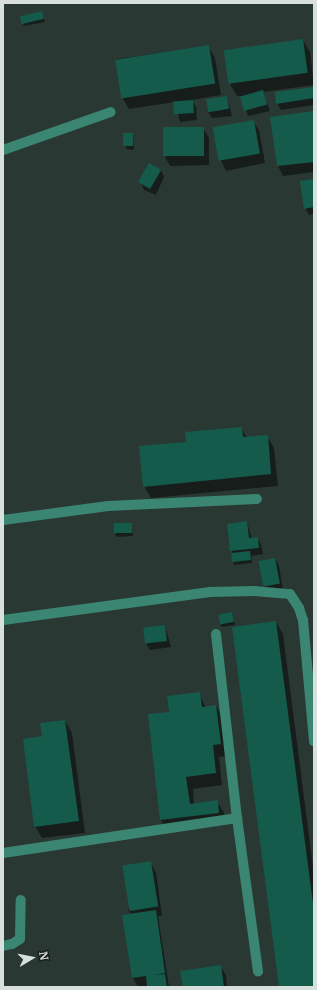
<!DOCTYPE html>
<style>
body{margin:0}
#map{position:relative;width:317px;height:990px;overflow:hidden;background:#2a3834;font-family:Merriweather,serif}
div>[style]{position:absolute}
.shadow>*{inset:0;background:#0007}
.building>*{inset:0;background:#145b4b;transform-origin:0 0}
.minor>*{height:10px;margin:-5px;padding:0 5px;transform-origin:5px;border-radius:5px;background:#3a8672}
span{translate:-50% -50%;white-space:nowrap;text-align:center;line-height:1.15;-webkit-text-stroke:3px #181e1c;paint-order:stroke}
.frame{position:absolute;inset:0;border:4px solid #d7e0dd;pointer-events:none}
.north{position:absolute;left:12px;top:938px;width:40px;height:40px;-webkit-text-stroke:3px #181e1c;paint-order:stroke;rotate:80deg;font-size:11px;font-weight:700;line-height:16px;text-align:center;color:#d7e0dd}
.north::after{content:'';display:block;margin:auto;width:14px;height:18px;background:#d7e0dd;clip-path:polygon(50% 0,100% 100%,50% 72%,0 100%)}
</style>
<div id="map">
<div class="shadow">
<i style="clip-path:polygon(42px 12px,45px 22px,24px 26px,22px 22px)"></i>
<i style="clip-path:polygon(303px 40px,310px 52px,314px 85px,263px 92px,270px 111px,248px 116px,241px 96px,237px 96px,230px 84px)"></i>
<i style="clip-path:polygon(208px 46px,215px 58px,221px 95px,192px 100px,196px 107px,197px 120px,180px 122px,175px 102px,129px 109px,122px 97px,116px 59px)"></i>
<i style="clip-path:polygon(314px 88px,314px 105px,281px 110px,277px 103px)"></i>
<i style="clip-path:polygon(227px 97px,232px 116px,212px 118px,208px 112px)"></i>
<i style="clip-path:polygon(314px 112px,314px 172px,283px 176px,278px 166px,272px 118px)"></i>
<i style="clip-path:polygon(253px 121px,259px 130px,265px 163px,226px 171px,221px 161px,214px 128px)"></i>
<i style="clip-path:polygon(203px 128px,209px 138px,209px 165px,170px 166px,165px 157px)"></i>
<i style="clip-path:polygon(124px 134px,133px 135px,134px 150px,126px 149px)"></i>
<i style="clip-path:polygon(161px 170px,164px 177px,156px 195px,144px 190px,141px 183px)"></i>
<i style="clip-path:polygon(314px 180px,314px 214px,309px 215px,305px 208px)"></i>
<i style="clip-path:polygon(241px 428px,247px 438px,267px 436px,274px 448px,278px 486px,151px 498px,144px 486px,187px 443px)"></i>
<i style="clip-path:polygon(247px 522px,252px 539px,258px 538px,261px 545px,263px 554px,251px 556px,252px 563px,234px 565px,228px 525px)"></i>
<i style="clip-path:polygon(131px 524px,133px 536px,117px 537px,115px 534px)"></i>
<i style="clip-path:polygon(275px 559px,279px 566px,283px 590px,267px 593px,263px 586px,259px 562px)"></i>
<i style="clip-path:polygon(232px 613px,235px 625px,222px 627px,220px 624px)"></i>
<i style="clip-path:polygon(276px 622px,283px 634px,314px 875px,314px 987px,280px 987px)"></i>
<i style="clip-path:polygon(165px 626px,171px 647px,150px 650px,146px 644px)"></i>
<i style="clip-path:polygon(199px 693px,206px 708px,216px 706px,223px 718px,227px 756px,219px 757px,222px 785px,193px 789px,194px 804px,217px 801px,224px 813px,226px 825px,168px 832px,161px 820px,170px 713px)"></i>
<i style="clip-path:polygon(65px 721px,72px 733px,85px 833px,42px 838px,35px 826px,43px 737px)"></i>
<i style="clip-path:polygon(150px 862px,156px 872px,162px 916px,158px 916px,169px 987px,138px 987px,133px 978px,124px 916px,131px 914px,128px 910px)"></i>
<i style="clip-path:polygon(220px 966px,226px 975px,227px 987px,184px 987px)"></i>
</div>
<div class="building">
<i style="left:42px;top:11px;width:8px;height:23px;rotate:76deg"></i>
<i style="left:303px;top:39px;width:34px;height:80px;rotate:82deg"></i>
<i style="left:209px;top:45px;width:39px;height:95px;rotate:81deg"></i>
<i style="clip-path:polygon(314px 87px,314px 98px,276px 104px,275px 92px)"></i>
<i style="left:263px;top:90px;width:15px;height:24px;rotate:74deg"></i>
<i style="left:227px;top:96px;width:13px;height:21px;rotate:81deg"></i>
<i style="left:193px;top:100px;width:13px;height:20px;rotate:86deg"></i>
<i style="clip-path:polygon(314px 111px,314px 162px,277px 166px,270px 117px)"></i>
<i style="left:254px;top:120px;width:34px;height:42px;rotate:80deg"></i>
<i style="left:204px;top:127px;width:29px;height:41px;rotate:90deg"></i>
<i style="left:123px;top:133px;width:10px;height:13px"></i>
<i style="left:149px;top:163px;width:14px;height:22px;rotate:30deg"></i>
<i style="clip-path:polygon(314px 179px,314px 207px,304px 209px,300px 181px)"></i>
<i style="clip-path:polygon(242px 427px,243px 437px,268px 435px,271px 474px,143px 487px,139px 446px,186px 442px,185px 432px)"></i>
<i style="clip-path:polygon(247px 521px,249px 538px,258px 537px,259px 548px,230px 551px,227px 524px)"></i>
<i style="left:132px;top:523px;width:10px;height:18px;rotate:90deg"></i>
<i style="left:250px;top:551px;width:9px;height:19px;rotate:84deg"></i>
<i style="left:275px;top:558px;width:26px;height:17px;rotate:79deg"></i>
<i style="left:232px;top:612px;width:10px;height:14px;rotate:79deg"></i>
<i style="clip-path:polygon(276px 621px,314px 911px,314px 987px,279px 987px,232px 627px)"></i>
<i style="left:165px;top:625px;width:16px;height:22px;rotate:83deg"></i>
<i style="clip-path:polygon(200px 692px,202px 707px,216px 705px,221px 744px,213px 745px,216px 773px,186px 777px,190px 804px,218px 800px,219px 813px,160px 820px,148px 714px,169px 712px,167px 696px)"></i>
<i style="clip-path:polygon(65px 720px,79px 821px,34px 827px,23px 739px,42px 736px,40px 723px)"></i>
<i style="left:151px;top:861px;width:46px;height:29px;rotate:81deg"></i>
<i style="clip-path:polygon(156px 910px,165px 973px,154px 975px,165px 974px,167px 987px,147px 987px,146px 976px,132px 978px,122px 915px)"></i>
<i style="clip-path:polygon(221px 965px,224px 987px,183px 987px,180px 971px)"></i>
</div>
<div class="minor">
<i style="left:3px;top:150px;width:114px;rotate:-19.4deg"></i>
<i style="left:3px;top:520px;width:106px;rotate:-7.6deg"></i>
<i style="left:108px;top:506px;width:149px;rotate:-2.7deg"></i>
<i style="left:3px;top:620px;width:209px;rotate:-7.7deg"></i>
<i style="left:210px;top:592px;width:44px;rotate:-1.3deg"></i>
<i style="left:254px;top:591px;width:36px;rotate:5deg"></i>
<i style="left:290px;top:594px;width:17px;rotate:57deg"></i>
<i style="left:299px;top:608px;width:13px;rotate:72deg"></i>
<i style="left:303px;top:620px;width:122px;rotate:84.8deg"></i>
<i style="left:216px;top:634px;width:185px;rotate:83.5deg"></i>
<i style="left:3px;top:853px;width:237px;rotate:-8.5deg"></i>
<i style="left:237px;top:818px;width:155px;rotate:82.2deg"></i>
<i style="left:3px;top:946px;width:9px;rotate:-13deg"></i>
<i style="left:12px;top:944px;width:9px;rotate:-32deg"></i>
<i style="left:20px;top:939px;width:39px;rotate:-89deg"></i>
</div>
<div class="frame"></div>
<div class="north">N</div>
</div>
